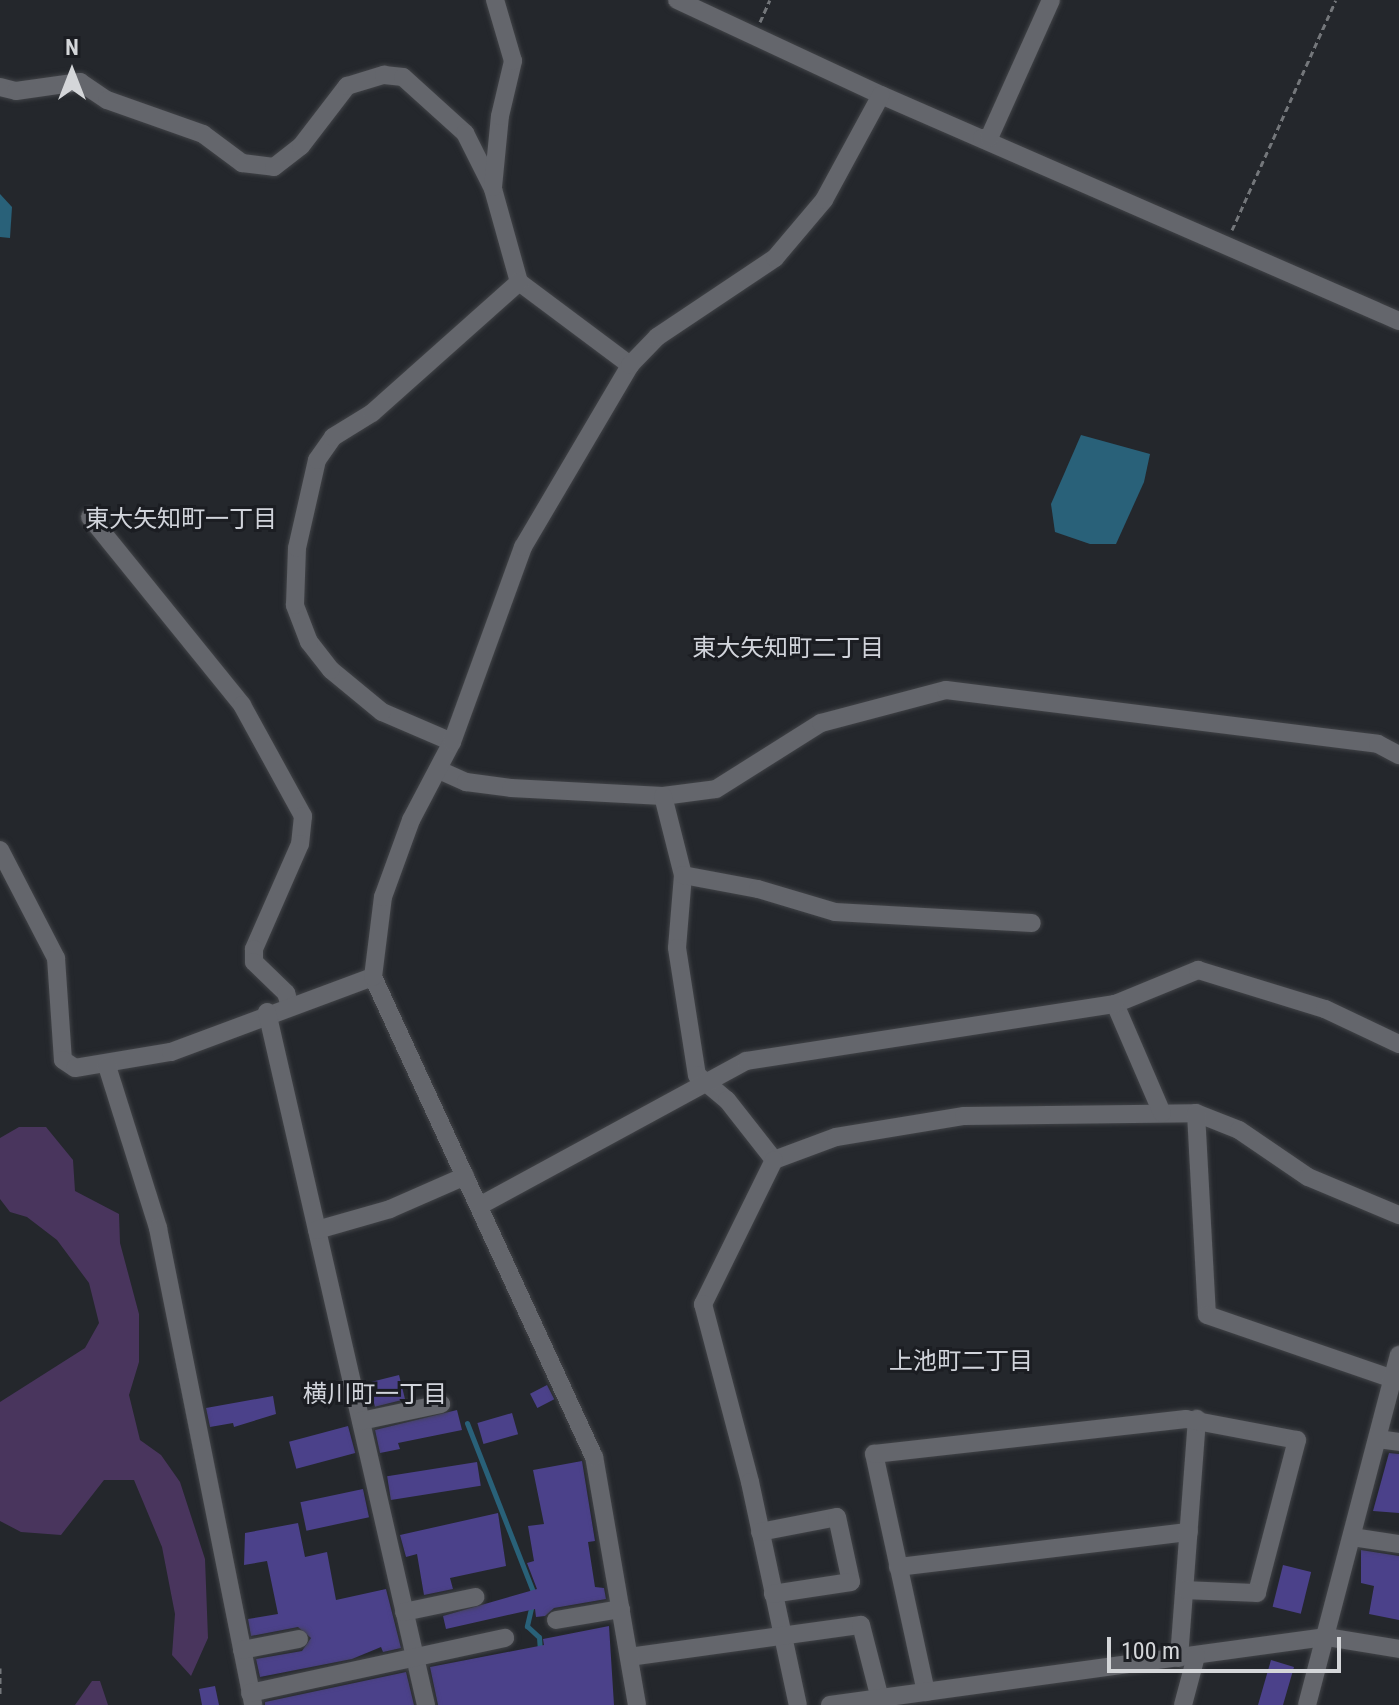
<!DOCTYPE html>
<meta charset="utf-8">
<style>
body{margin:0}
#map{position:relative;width:1399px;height:1705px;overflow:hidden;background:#24272c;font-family:"Roboto Condensed","Noto Sans JP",sans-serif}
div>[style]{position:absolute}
.green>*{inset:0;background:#49355d}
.water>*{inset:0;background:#296179}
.stream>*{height:5px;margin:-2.5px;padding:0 2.5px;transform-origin:2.5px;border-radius:2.5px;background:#296179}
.building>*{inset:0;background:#4b418a;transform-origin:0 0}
.path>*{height:3px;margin-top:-1.5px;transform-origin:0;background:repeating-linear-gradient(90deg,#74777b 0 6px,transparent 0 10px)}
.roads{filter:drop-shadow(0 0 2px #414347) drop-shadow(0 0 2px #414347)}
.minor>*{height:18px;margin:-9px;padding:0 9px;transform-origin:9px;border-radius:9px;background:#64666c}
span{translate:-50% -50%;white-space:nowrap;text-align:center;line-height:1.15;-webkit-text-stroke:6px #1b1d22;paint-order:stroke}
.neighbourhood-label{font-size:24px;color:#d1d4db}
.north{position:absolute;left:32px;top:32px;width:80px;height:80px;-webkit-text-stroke:6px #1b1d22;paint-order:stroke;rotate:0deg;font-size:22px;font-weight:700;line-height:32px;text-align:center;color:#d4d6d9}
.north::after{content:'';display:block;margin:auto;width:28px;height:36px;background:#d4d6d9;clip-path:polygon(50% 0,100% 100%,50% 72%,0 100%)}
.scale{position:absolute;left:1107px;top:1637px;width:234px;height:36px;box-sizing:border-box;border:4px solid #d4d6d9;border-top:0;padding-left:10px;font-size:24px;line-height:28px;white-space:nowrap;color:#d4d6d9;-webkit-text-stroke:6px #1b1d22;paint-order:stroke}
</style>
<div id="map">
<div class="green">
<i style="clip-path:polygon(19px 1127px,46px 1127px,73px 1160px,75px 1191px,119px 1214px,120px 1243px,139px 1314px,139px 1362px,129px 1395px,140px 1440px,161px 1455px,180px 1482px,205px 1559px,208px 1638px,191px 1676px,172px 1655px,175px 1614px,162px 1547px,134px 1480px,104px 1480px,61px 1535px,21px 1532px,0 1521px,0 1402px,85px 1348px,99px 1323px,89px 1283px,57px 1240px,27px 1217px,10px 1212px,0 1199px,0 1138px)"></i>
<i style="clip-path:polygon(92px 1681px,100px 1681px,108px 1705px,75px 1705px)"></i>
</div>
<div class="water">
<i style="clip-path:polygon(0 194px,12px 207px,10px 238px,0 237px)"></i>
<i style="clip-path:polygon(1081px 435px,1150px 454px,1144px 482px,1116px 544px,1090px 544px,1055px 532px,1051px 504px)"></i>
</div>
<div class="stream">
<i style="left:467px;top:1423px;width:184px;rotate:68.6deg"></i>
<i style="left:532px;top:1604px;width:23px;rotate:103deg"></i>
<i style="left:527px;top:1626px;width:16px;rotate:43deg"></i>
<i style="left:539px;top:1637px;width:15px;rotate:86deg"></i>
</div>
<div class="building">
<i style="left:399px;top:1375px;width:25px;height:31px;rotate:76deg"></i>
<i style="left:547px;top:1385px;width:16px;height:19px;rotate:63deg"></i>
<i style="clip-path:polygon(273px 1396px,276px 1414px,234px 1427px,233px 1423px,210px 1427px,206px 1408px)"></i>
<i style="clip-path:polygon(457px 1410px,462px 1430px,398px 1443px,400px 1449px,380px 1453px,375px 1430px)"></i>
<i style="left:512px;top:1413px;width:22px;height:36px;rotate:74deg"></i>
<i style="left:348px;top:1426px;width:28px;height:61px;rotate:75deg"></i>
<i style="clip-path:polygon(1389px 1453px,1399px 1454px,1399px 1513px,1373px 1511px)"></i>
<i style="clip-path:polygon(582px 1461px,595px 1541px,588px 1542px,595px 1587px,604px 1588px,606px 1599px,554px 1608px,545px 1616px,536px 1617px,535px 1609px,446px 1629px,443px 1616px,537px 1589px,527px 1563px,534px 1561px,528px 1526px,544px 1524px,533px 1470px)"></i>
<i style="left:477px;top:1462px;width:24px;height:91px;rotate:81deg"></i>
<i style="left:363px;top:1489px;width:29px;height:64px;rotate:78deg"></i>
<i style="clip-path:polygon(498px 1513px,506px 1566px,450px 1578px,453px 1589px,424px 1595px,417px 1554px,406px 1557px,400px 1535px)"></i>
<i style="clip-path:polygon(298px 1523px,305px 1557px,327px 1552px,336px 1600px,386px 1589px,401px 1648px,383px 1652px,381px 1647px,352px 1659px,260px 1677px,256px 1659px,302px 1651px,311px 1638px,298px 1627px,251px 1636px,248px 1619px,278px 1614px,267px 1561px,244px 1565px,245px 1533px)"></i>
<i style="clip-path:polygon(1361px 1550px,1399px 1556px,1399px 1620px,1369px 1614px,1374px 1586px,1361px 1583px)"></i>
<i style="left:1283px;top:1565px;width:29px;height:43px;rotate:14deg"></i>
<i style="clip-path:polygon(609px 1626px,614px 1705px,438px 1705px,430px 1667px,544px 1645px,543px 1639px)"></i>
<i style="clip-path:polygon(1271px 1660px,1294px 1667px,1283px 1705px,1258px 1705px)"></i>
<i style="clip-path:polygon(406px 1672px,414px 1705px,265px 1705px,265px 1702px)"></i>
<i style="clip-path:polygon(215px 1686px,219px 1705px,202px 1705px,199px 1689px)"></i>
</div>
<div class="path">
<i style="left:760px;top:22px;width:24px;rotate:-66deg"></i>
<i style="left:1232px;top:230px;width:252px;rotate:-65.7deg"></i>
<i style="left:0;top:1668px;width:26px;rotate:90deg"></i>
</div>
<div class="roads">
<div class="minor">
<i style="left:677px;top:0;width:225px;rotate:25deg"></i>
<i style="left:881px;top:95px;width:565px;rotate:23.57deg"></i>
<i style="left:0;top:87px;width:16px;rotate:14deg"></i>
<i style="left:16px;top:91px;width:65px;rotate:-8deg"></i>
<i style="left:80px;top:82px;width:32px;rotate:34deg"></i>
<i style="left:107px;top:100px;width:102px;rotate:19.5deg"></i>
<i style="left:203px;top:134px;width:49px;rotate:36.6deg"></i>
<i style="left:242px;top:163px;width:32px;rotate:7deg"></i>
<i style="left:274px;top:167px;width:34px;rotate:-38deg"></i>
<i style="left:301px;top:146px;width:76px;rotate:-52.5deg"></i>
<i style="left:347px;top:86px;width:39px;rotate:-17deg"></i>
<i style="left:384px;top:75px;width:19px;rotate:6deg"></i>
<i style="left:403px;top:77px;width:84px;rotate:42.1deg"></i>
<i style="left:465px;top:133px;width:63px;rotate:63.4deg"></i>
<i style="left:493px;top:189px;width:97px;rotate:74.4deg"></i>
<i style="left:519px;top:282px;width:139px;rotate:36.8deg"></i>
<i style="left:982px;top:138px;width:7px"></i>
<i style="left:989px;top:138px;width:151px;rotate:-65.8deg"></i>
<i style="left:493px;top:187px;width:71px;rotate:-84.4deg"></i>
<i style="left:500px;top:116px;width:57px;rotate:-76.7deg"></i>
<i style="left:513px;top:61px;width:64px;rotate:-106.4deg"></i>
<i style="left:90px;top:517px;width:242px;rotate:51deg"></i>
<i style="left:242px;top:705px;width:127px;rotate:61.2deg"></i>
<i style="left:303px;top:816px;width:28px;rotate:96deg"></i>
<i style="left:300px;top:844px;width:115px;rotate:113.7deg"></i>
<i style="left:254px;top:949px;width:13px;rotate:90deg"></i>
<i style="left:254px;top:962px;width:45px;rotate:44.1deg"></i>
<i style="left:286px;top:993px;width:14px;rotate:73deg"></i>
<i style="left:452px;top:742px;width:76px;rotate:-156.8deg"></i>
<i style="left:382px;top:712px;width:66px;rotate:-140.5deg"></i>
<i style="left:331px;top:670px;width:36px;rotate:-128deg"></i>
<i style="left:309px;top:642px;width:40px;rotate:-111deg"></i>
<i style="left:295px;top:605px;width:57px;rotate:-88deg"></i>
<i style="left:297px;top:548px;width:90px;rotate:-77.2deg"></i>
<i style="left:317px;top:460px;width:28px;rotate:-55deg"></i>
<i style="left:333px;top:437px;width:46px;rotate:-31.6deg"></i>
<i style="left:372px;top:413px;width:197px;rotate:-41.7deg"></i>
<i style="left:439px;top:770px;width:30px;rotate:24deg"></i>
<i style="left:466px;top:782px;width:45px;rotate:7.6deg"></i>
<i style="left:511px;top:788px;width:152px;rotate:3deg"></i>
<i style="left:663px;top:796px;width:53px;rotate:-7.5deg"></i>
<i style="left:716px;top:789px;width:124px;rotate:-32.2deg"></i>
<i style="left:821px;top:723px;width:129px;rotate:-14.8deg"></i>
<i style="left:946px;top:690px;width:435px;rotate:7.1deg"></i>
<i style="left:1378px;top:744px;width:24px;rotate:28deg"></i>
<i style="left:663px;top:796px;width:81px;rotate:75.8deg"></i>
<i style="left:683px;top:875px;width:73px;rotate:94.7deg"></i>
<i style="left:677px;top:948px;width:129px;rotate:81.1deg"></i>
<i style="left:697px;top:1075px;width:39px;rotate:40deg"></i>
<i style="left:727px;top:1100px;width:76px;rotate:51.9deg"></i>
<i style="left:774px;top:1160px;width:66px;rotate:-20.4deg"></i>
<i style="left:836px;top:1137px;width:130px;rotate:-9.3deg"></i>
<i style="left:964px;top:1116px;width:232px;rotate:-0.7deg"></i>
<i style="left:1196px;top:1113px;width:46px;rotate:21.6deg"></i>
<i style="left:1239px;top:1130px;width:83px;rotate:34.3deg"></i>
<i style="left:1308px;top:1177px;width:99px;rotate:22.7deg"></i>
<i style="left:0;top:850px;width:122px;rotate:62.6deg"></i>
<i style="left:56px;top:958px;width:102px;rotate:86.1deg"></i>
<i style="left:63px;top:1060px;width:14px;rotate:34deg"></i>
<i style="left:75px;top:1068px;width:97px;rotate:-9.5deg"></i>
<i style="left:171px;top:1052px;width:215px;rotate:-20.4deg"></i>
<i style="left:683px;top:875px;width:76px;rotate:10.6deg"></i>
<i style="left:758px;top:889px;width:80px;rotate:16.6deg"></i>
<i style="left:835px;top:912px;width:197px;rotate:3.2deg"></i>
<i style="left:267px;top:1012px;width:711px;rotate:77.08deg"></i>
<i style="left:107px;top:1066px;width:170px;rotate:72.5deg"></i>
<i style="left:158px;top:1228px;width:486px;rotate:78.7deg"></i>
<i style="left:1162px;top:1113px;width:119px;rotate:-113.3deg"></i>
<i style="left:1115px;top:1004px;width:90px;rotate:-22.3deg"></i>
<i style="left:1198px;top:970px;width:133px;rotate:17.1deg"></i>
<i style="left:1325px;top:1009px;width:82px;rotate:25.3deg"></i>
<i style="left:1196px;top:1113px;width:202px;rotate:86.9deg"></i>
<i style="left:1207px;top:1315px;width:197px;rotate:19deg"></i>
<i style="left:774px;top:1160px;width:161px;rotate:116.2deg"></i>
<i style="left:703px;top:1304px;width:184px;rotate:75.2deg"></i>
<i style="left:750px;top:1482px;width:228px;rotate:77.9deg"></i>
<i style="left:479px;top:1206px;width:304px;rotate:-28.5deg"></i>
<i style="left:746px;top:1061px;width:373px;rotate:-8.8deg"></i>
<i style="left:317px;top:1230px;width:76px;rotate:-16deg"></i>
<i style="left:390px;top:1209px;width:82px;rotate:-23.7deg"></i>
<i style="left:361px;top:1421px;width:82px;rotate:-12deg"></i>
<i style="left:1378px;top:1439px;width:21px;rotate:8deg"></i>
<i style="left:760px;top:1532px;width:78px;rotate:-11deg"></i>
<i style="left:837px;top:1517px;width:66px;rotate:77.8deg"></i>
<i style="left:851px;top:1582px;width:79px;rotate:171.3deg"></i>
<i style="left:1352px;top:1537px;width:48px;rotate:8.5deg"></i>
<i style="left:898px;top:1567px;width:293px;rotate:-6.9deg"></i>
<i style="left:404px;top:1612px;width:73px;rotate:-11.9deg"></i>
<i style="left:556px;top:1620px;width:66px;rotate:-9.6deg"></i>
<i style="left:242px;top:1650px;width:58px;rotate:-10.9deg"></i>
<i style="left:629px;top:1657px;width:234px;rotate:-7.9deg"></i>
<i style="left:861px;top:1625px;width:76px;rotate:75.6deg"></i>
<i style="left:1179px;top:1658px;width:240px;rotate:-85.7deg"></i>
<i style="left:926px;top:1692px;width:244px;rotate:-102.3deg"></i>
<i style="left:874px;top:1454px;width:314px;rotate:-6.4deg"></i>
<i style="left:1186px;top:1419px;width:113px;rotate:10.7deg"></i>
<i style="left:1297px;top:1440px;width:158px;rotate:104.7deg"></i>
<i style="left:1257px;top:1593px;width:71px;rotate:-177.6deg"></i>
<i style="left:250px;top:1693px;width:261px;rotate:-12.2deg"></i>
<i style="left:637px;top:1705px;width:252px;rotate:-99.8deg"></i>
<i style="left:594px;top:1457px;width:528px;rotate:-114.72deg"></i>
<i style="left:373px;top:977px;width:81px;rotate:-82.9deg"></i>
<i style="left:383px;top:897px;width:82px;rotate:-70deg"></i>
<i style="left:411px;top:820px;width:88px;rotate:-62.3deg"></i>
<i style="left:452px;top:742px;width:208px;rotate:-70deg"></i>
<i style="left:523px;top:547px;width:211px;rotate:-59.5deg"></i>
<i style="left:630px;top:365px;width:39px;rotate:-46deg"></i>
<i style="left:657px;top:337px;width:142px;rotate:-33.8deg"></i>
<i style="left:775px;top:258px;width:76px;rotate:-49.8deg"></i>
<i style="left:824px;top:200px;width:119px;rotate:-61.5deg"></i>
<i style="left:830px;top:1705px;width:501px;rotate:-7.81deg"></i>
<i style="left:1326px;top:1637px;width:74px;rotate:9.3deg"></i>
<i style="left:1183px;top:1705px;width:51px;rotate:-75.1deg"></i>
<i style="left:1307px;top:1705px;width:362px;rotate:-75.3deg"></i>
</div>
</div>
<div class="neighbourhood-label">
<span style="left:181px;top:520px">東大矢知町一丁目</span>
<span style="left:788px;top:649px">東大矢知町二丁目</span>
<span style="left:961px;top:1362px">上池町二丁目</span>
<span style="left:375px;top:1395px">横川町一丁目</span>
</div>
<div class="north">N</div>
<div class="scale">100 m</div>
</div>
